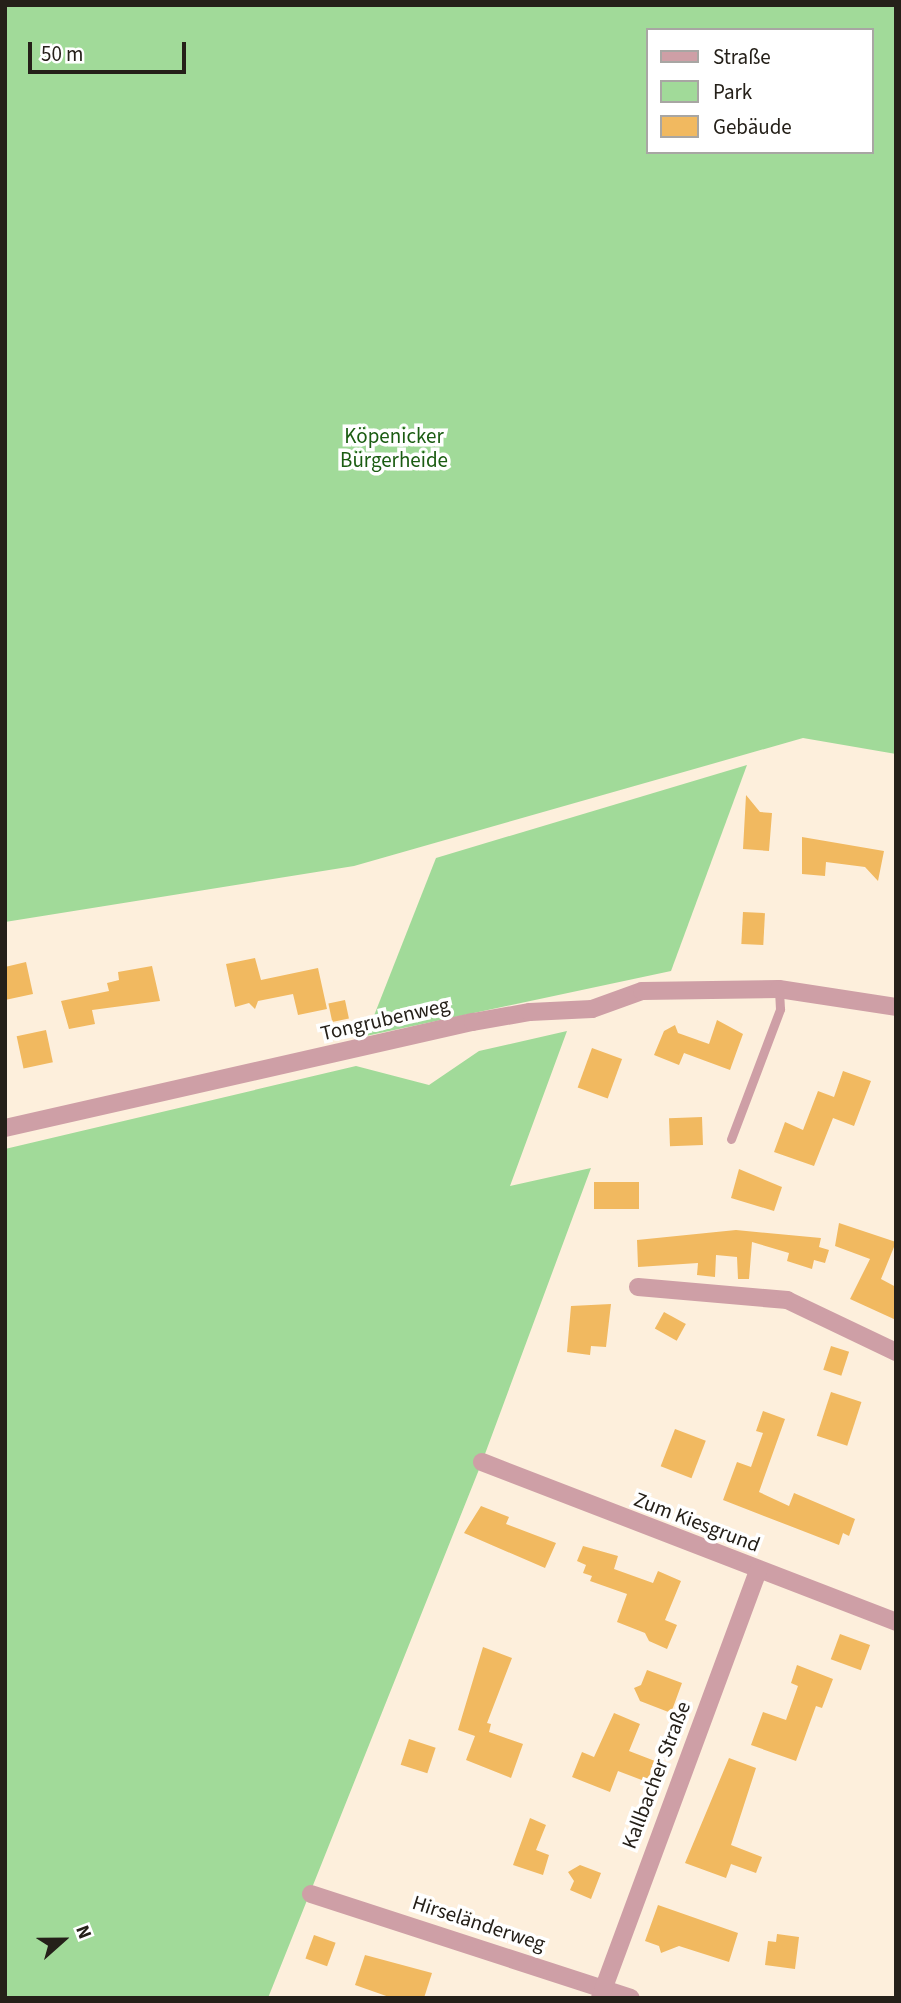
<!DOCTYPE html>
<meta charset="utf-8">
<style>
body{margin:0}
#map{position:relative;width:901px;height:2003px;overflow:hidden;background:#fdefdc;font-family:"Source Sans 3",sans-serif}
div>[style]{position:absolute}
.green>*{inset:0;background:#a1da99}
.building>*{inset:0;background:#f1b960;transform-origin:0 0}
.service>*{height:9px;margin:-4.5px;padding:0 4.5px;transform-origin:4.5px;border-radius:4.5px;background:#ce9fa6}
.minor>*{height:18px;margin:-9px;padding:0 9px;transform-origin:9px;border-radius:9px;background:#ce9fa6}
span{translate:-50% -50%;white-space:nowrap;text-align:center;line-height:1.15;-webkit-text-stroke:7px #fff;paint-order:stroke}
.park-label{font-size:21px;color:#1b5c12}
.street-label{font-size:21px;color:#252019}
.frame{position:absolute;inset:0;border:7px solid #252019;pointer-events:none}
.legend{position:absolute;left:646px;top:28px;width:228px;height:126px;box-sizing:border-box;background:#fff;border:2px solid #a8a6a3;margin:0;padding:9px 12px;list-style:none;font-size:21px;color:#252019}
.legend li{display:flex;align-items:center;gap:14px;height:35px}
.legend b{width:35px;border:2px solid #a8a6a3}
.north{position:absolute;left:28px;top:1905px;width:70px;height:70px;-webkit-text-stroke:5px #fff;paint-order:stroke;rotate:69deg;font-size:19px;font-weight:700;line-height:28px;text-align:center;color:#252019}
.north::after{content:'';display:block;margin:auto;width:24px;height:32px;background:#252019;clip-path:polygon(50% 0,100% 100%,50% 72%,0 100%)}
.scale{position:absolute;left:28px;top:42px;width:158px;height:32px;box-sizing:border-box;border:4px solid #252019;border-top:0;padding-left:9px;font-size:21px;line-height:24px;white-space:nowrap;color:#252019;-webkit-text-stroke:5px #fff;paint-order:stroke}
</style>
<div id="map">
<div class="green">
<i style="clip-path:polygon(evenodd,5px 5px,896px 5px,896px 754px,803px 738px,354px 866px,5px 922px,5px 5px,647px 30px,871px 30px,871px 152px,647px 152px,647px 30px)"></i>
<i style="clip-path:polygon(747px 765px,671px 971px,366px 1036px,436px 858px)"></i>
<i style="clip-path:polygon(567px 1031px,510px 1186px,591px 1168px,482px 1462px,268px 1998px,5px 1998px,5px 1149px,356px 1066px,429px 1085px,479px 1051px)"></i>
</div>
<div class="building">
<i style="clip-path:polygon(746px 795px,760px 812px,772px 813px,769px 851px,743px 849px)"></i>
<i style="clip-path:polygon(802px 837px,884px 851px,878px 881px,865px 867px,826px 862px,825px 876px,802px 874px)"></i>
<i style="left:743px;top:912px;width:22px;height:32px;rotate:3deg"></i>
<i style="clip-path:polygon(255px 958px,261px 980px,318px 968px,327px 1009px,298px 1015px,293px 994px,258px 1001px,255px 1009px,249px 1003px,235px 1007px,226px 964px)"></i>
<i style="clip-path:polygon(26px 962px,33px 994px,5px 1000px,5px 967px)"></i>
<i style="clip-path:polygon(152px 966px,160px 1001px,92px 1010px,95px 1024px,69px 1029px,61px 1001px,109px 991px,107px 983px,119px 980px,118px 972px)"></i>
<i style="left:345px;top:1000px;width:19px;height:17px;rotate:78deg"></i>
<i style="clip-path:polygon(717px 1020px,743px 1034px,730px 1070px,684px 1053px,679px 1065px,654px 1055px,664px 1031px,675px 1025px,678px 1033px,709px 1044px)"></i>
<i style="left:46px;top:1030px;width:33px;height:30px;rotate:78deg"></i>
<i style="left:592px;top:1048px;width:32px;height:42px;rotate:20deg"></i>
<i style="clip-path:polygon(843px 1071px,871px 1081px,854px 1126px,833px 1118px,814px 1166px,774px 1152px,785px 1122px,803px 1130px,818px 1091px,834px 1097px)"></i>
<i style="left:702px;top:1117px;width:28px;height:33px;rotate:88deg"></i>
<i style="clip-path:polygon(739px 1169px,782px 1187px,774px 1211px,731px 1198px)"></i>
<i style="left:594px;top:1182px;width:45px;height:27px"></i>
<i style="clip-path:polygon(839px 1223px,896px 1242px,881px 1279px,896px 1287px,896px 1320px,850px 1299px,870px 1259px,835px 1246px)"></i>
<i style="clip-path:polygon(736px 1230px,821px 1238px,819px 1247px,829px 1250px,825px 1263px,814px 1260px,812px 1269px,787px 1261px,789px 1253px,752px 1242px,749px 1279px,738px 1279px,737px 1257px,716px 1255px,715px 1277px,697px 1275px,698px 1263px,638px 1267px,637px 1240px)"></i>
<i style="clip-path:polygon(611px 1304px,606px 1347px,591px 1346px,590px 1355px,567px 1352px,571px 1306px)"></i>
<i style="left:664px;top:1312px;width:25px;height:19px;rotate:29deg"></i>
<i style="left:831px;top:1346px;width:19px;height:25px;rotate:18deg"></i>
<i style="left:831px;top:1392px;width:32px;height:46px;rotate:18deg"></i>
<i style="clip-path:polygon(763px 1411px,785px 1419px,759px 1492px,789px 1506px,794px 1493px,855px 1519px,849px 1536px,843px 1533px,839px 1545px,723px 1500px,737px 1462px,751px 1467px,763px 1433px,756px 1431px)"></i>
<i style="left:675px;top:1429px;width:33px;height:40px;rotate:21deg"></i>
<i style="clip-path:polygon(481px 1506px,509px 1517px,506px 1524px,556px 1543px,545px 1568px,464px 1533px)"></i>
<i style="clip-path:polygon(583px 1546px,618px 1556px,614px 1569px,653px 1583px,658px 1571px,681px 1581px,665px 1620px,677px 1625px,667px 1649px,649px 1641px,645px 1633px,617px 1622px,627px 1594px,590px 1581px,592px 1576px,583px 1573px,586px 1565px,577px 1561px)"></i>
<i style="left:840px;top:1634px;width:32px;height:27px;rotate:20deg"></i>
<i style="clip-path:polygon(483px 1647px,512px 1658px,487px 1723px,491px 1724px,489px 1732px,523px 1744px,511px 1778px,466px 1760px,475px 1736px,458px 1730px)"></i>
<i style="clip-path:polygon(797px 1665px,833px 1679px,822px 1708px,816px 1706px,796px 1761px,751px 1745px,763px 1712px,786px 1720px,798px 1686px,791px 1683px)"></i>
<i style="clip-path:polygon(647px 1670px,682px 1683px,671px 1713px,640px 1701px,634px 1688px,641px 1685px)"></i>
<i style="clip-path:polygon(614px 1713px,640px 1724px,629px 1751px,655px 1761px,647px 1782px,618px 1771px,610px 1792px,572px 1777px,582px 1752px,594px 1757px)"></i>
<i style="left:409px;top:1739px;width:28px;height:27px;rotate:18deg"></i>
<i style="clip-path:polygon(729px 1758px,756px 1768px,731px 1845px,762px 1857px,756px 1873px,731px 1864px,726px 1878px,685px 1863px)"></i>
<i style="clip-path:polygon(530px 1818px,546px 1825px,536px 1850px,549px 1855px,543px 1875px,513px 1865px)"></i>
<i style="clip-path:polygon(580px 1865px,601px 1873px,591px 1899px,570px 1890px,574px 1881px,568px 1872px)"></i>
<i style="clip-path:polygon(658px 1905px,738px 1933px,729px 1962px,679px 1946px,661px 1953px,659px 1946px,645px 1941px)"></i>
<i style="clip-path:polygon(777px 1934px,799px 1937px,795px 1969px,765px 1965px,768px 1941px,776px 1942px)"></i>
<i style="left:314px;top:1935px;width:23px;height:25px;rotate:20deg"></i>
<i style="clip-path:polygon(365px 1955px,432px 1973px,424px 1998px,392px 1998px,355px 1985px)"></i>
</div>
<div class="service">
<i style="left:731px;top:1139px;width:139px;rotate:-69.3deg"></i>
<i style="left:780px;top:1009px;width:20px;rotate:-93deg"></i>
</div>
<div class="minor">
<i style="left:5px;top:1128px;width:480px;rotate:-12.8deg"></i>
<i style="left:473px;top:1022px;width:58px;rotate:-10deg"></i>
<i style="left:530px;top:1012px;width:62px;rotate:-2.8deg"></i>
<i style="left:592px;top:1009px;width:53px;rotate:-19.8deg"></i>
<i style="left:642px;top:991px;width:137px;rotate:-0.8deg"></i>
<i style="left:779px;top:989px;width:118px;rotate:8.7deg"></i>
<i style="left:638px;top:1287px;width:150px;rotate:5deg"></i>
<i style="left:787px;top:1300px;width:121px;rotate:25.5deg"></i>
<i style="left:482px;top:1462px;width:444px;rotate:21.1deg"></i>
<i style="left:311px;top:1894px;width:336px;rotate:18deg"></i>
<i style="left:600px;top:1998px;width:456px;rotate:-69.7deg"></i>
</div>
<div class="park-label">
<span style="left:394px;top:448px">Köpenicker<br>Bürgerheide</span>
</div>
<div class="street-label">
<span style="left:385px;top:1019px;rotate:-13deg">Tongrubenweg</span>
<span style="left:697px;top:1522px;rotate:21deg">Zum Kiesgrund</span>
<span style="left:656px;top:1775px;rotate:-69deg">Kallbacher Straße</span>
<span style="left:479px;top:1923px;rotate:18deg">Hirseländerweg</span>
</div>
<div class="frame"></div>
<ul class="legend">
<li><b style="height:9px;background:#ce9fa6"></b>Straße</li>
<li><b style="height:19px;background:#a1da99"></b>Park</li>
<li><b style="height:19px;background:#f1b960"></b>Gebäude</li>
</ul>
<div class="north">N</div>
<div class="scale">50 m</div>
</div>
